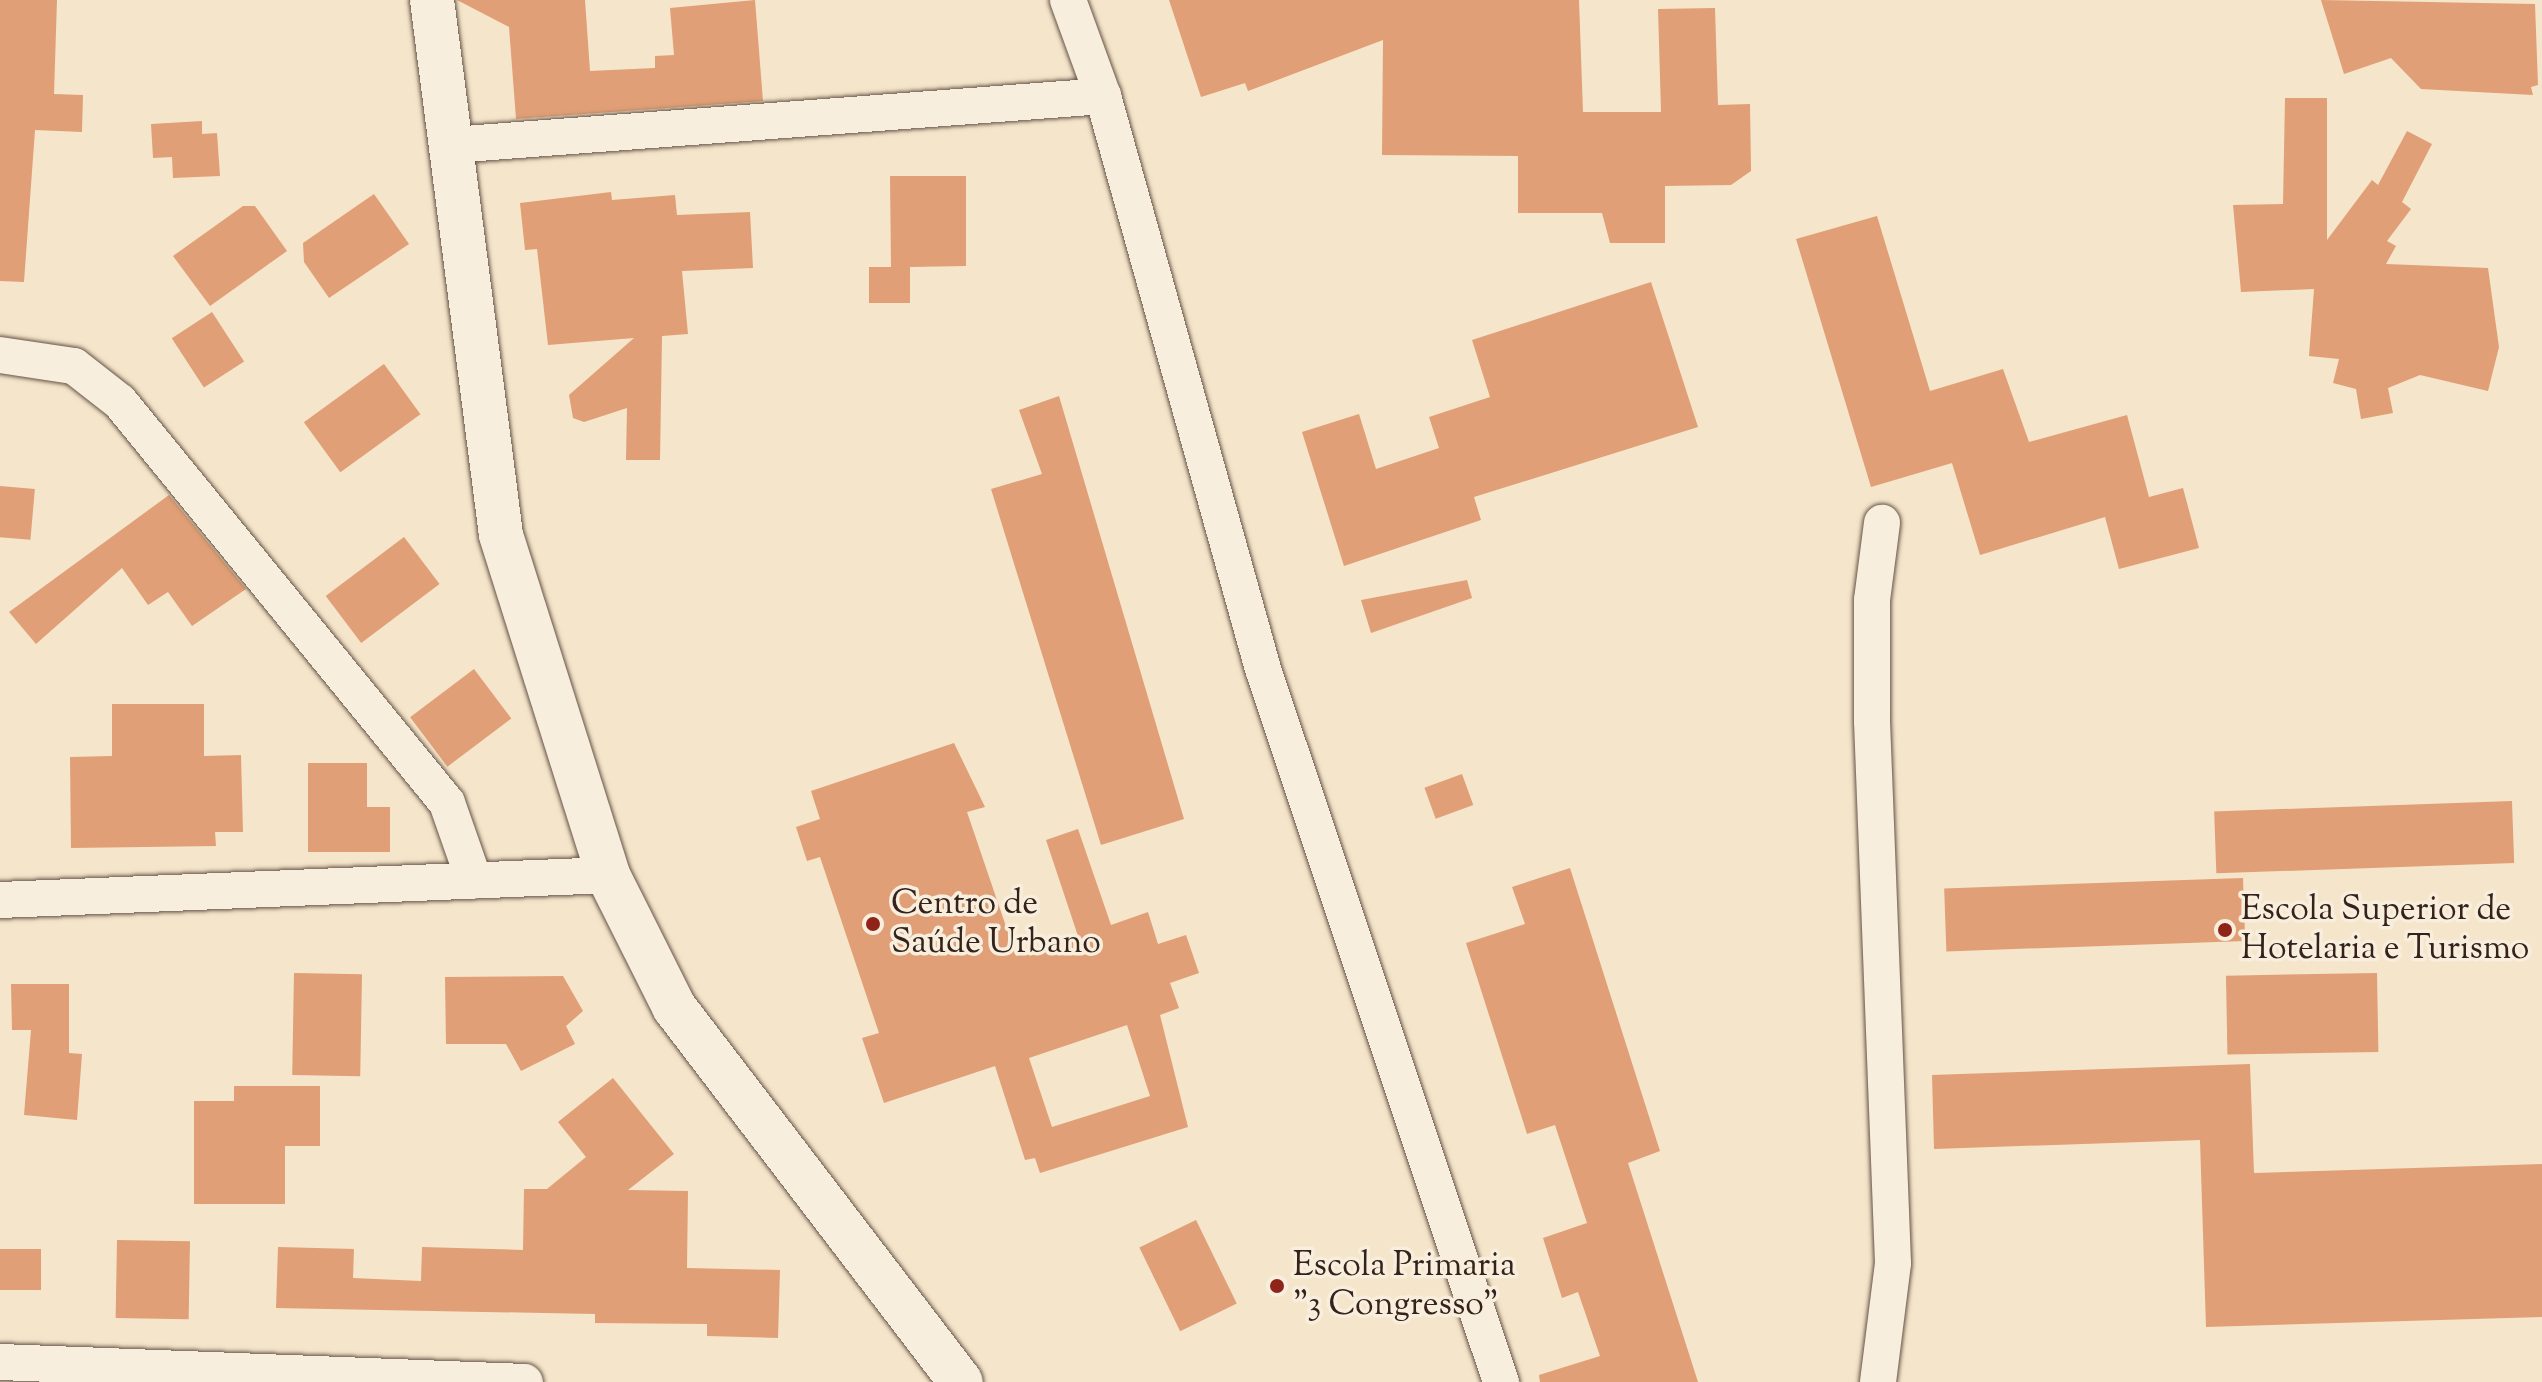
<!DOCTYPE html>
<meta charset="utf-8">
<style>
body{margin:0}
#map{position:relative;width:2542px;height:1382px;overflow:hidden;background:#f5e5ca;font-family:"Sorts Mill Goudy",serif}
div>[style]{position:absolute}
.building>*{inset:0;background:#e09f76;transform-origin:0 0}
.roads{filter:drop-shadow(0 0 2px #655346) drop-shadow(0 0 2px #655346)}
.minor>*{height:36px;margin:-18px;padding:0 18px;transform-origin:18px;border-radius:18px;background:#f8eedd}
.tertiary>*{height:44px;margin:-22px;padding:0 22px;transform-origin:22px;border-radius:22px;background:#f8eedd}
.dots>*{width:22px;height:22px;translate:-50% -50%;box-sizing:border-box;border:4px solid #f8eedd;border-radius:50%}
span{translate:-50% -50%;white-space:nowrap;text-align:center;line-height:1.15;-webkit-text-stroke:7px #f8eedd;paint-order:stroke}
.poi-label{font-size:34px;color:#35221a}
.left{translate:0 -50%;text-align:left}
</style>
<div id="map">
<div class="building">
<i style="clip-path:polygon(0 0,57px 0,54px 94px,83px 95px,82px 132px,35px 130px,24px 282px,0 281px)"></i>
<i style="clip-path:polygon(457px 0,585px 0,590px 71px,655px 68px,655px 56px,674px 55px,670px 8px,755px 0,763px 101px,516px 119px,509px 27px)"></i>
<i style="clip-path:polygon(1169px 0,1579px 0,1583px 112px,1661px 112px,1658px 9px,1715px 8px,1718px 105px,1750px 104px,1751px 171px,1731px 185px,1665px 186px,1665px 243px,1610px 243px,1602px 213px,1518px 213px,1518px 156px,1382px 155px,1383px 40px,1248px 91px,1245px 83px,1201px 97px)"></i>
<i style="clip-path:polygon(2321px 0,2535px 4px,2538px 85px,2531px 87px,2533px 95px,2421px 89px,2391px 58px,2344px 74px)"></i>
<i style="clip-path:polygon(2285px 98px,2327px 98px,2327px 240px,2372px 180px,2378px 185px,2407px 131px,2432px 144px,2402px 202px,2411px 209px,2387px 241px,2396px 246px,2386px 264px,2488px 268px,2499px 347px,2488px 391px,2420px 375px,2388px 388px,2393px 413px,2361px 419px,2356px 389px,2333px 383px,2339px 359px,2309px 356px,2314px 289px,2241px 292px,2233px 205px,2283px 204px)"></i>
<i style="clip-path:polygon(202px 121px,202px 134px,217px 133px,220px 176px,173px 178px,172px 157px,153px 158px,151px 124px)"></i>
<i style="clip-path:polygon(890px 176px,966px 176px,966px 266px,910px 267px,910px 303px,869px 303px,869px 267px,891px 267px)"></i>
<i style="clip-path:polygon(611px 192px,612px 200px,675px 195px,677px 215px,750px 212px,753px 268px,682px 271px,688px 334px,662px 336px,660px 460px,626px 460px,627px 408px,584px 422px,573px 418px,569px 395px,634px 338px,548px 345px,537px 249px,525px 250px,520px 203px)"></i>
<i style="clip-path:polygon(374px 194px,409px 244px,329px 298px,304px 262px,303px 243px)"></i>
<i style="clip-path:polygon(243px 206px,255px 206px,287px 251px,210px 306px,173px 256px)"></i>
<i style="clip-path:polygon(1877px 216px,1930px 391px,2003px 369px,2029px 442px,2127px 415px,2149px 497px,2183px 488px,2199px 548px,2119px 569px,2105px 517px,1980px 555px,1952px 463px,1871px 487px,1796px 239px)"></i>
<i style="clip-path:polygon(1651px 282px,1698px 427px,1474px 497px,1481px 520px,1344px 566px,1302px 432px,1359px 414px,1376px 469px,1439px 448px,1429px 417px,1490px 397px,1472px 340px)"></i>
<i style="left:212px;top:312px;width:59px;height:48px;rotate:57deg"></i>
<i style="left:384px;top:364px;width:62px;height:99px;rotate:54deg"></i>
<i style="clip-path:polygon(1059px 396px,1184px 819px,1101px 845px,991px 489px,1042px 474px,1019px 410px)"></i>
<i style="left:0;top:486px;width:35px;height:51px;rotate:5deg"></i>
<i style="clip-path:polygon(169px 495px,246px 589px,192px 626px,168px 592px,148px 605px,122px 568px,36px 644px,9px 612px)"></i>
<i style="left:404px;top:537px;width:59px;height:98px;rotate:53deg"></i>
<i style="clip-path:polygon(1467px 580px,1472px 598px,1371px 633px,1361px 600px)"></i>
<i style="left:474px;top:669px;width:62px;height:80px;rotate:53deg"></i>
<i style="clip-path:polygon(112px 704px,204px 704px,204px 756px,241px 755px,243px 832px,215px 832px,216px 846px,71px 848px,70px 757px,112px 756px)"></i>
<i style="clip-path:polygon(evenodd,954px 743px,985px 807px,967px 812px,1016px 956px,1078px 936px,1046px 840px,1078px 829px,1111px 925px,1148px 912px,1158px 944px,1186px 935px,1199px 973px,1170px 983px,1179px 1008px,1160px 1015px,1188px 1127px,1040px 1173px,1035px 1158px,1025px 1160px,995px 1066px,884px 1103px,862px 1038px,879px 1033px,820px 857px,807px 861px,796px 827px,820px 819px,811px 791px,954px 743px,1127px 1025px,1150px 1096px,1052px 1127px,1029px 1058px,1127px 1025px)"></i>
<i style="clip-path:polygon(308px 763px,367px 763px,367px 807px,390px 807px,390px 852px,308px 852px)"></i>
<i style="left:1462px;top:774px;width:33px;height:40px;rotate:70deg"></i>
<i style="left:2512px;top:801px;width:62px;height:298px;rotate:88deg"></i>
<i style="clip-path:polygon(1570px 868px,1660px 1151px,1628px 1163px,1698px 1382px,1540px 1382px,1539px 1375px,1600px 1356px,1578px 1292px,1562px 1298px,1543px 1238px,1587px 1223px,1555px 1125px,1527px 1134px,1466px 943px,1525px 924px,1512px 887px)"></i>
<i style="left:2243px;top:878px;width:63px;height:299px;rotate:88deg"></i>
<i style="left:294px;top:973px;width:68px;height:102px;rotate:1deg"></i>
<i style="left:2377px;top:973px;width:79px;height:151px;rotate:89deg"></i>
<i style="clip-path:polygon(563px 976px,583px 1011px,566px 1026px,575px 1044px,521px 1071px,506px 1044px,446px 1044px,445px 977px)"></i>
<i style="clip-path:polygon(11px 984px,69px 984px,69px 1053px,82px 1054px,77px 1120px,24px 1115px,31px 1030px,12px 1030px)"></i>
<i style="clip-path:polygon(2250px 1064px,2254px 1173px,2542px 1164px,2542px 1317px,2206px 1327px,2200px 1140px,1934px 1149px,1932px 1075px)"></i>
<i style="clip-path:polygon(613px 1078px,674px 1154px,628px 1190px,688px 1191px,687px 1268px,780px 1270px,778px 1338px,707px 1336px,707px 1324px,595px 1323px,595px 1314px,276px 1308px,278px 1247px,354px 1249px,353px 1278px,421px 1281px,422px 1247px,523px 1250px,524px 1189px,547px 1189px,586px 1157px,558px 1122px)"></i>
<i style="clip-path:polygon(234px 1086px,320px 1086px,320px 1146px,285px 1146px,285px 1204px,194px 1204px,194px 1101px,234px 1101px)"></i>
<i style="left:1196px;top:1220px;width:93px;height:63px;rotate:64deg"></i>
<i style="left:117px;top:1240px;width:73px;height:78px;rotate:1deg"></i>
<i style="left:0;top:1249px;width:41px;height:41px"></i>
</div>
<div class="roads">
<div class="minor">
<i style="left:1068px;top:0;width:102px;rotate:70deg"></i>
<i style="left:1103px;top:96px;width:595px;rotate:74.4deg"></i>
<i style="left:1263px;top:669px;width:752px;rotate:71.54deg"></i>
<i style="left:452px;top:145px;width:653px;rotate:-4.3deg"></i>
<i style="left:0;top:355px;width:75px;rotate:8.5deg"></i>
<i style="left:74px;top:366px;width:58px;rotate:38deg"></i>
<i style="left:120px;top:402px;width:517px;rotate:50.8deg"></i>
<i style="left:447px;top:803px;width:82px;rotate:70.7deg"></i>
<i style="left:0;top:900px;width:609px;rotate:-2.35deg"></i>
<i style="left:0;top:1362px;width:525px;rotate:2.18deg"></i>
<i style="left:1878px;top:1382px;width:120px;rotate:-82.8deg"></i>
<i style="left:1893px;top:1263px;width:542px;rotate:-92.22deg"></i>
<i style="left:1872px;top:721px;width:121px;rotate:-90deg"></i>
<i style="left:1872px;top:600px;width:78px;rotate:-82.6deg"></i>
</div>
<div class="tertiary">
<i style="left:432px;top:0;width:539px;rotate:82.65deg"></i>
<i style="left:501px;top:535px;width:356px;rotate:72.5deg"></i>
<i style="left:608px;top:875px;width:148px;rotate:63.4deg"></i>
<i style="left:674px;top:1007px;width:472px;rotate:52.6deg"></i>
</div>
</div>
<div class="dots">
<i style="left:873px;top:924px;background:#8f2418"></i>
<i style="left:2225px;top:930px;background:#8f2418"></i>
<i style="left:1277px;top:1286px;background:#8f2418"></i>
</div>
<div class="poi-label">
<span class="left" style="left:891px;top:924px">Centro de<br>Saúde Urbano</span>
<span class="left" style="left:2241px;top:930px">Escola Superior de<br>Hotelaria e Turismo</span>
<span class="left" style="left:1293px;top:1286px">Escola Primaria<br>"3 Congresso"</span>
</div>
</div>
